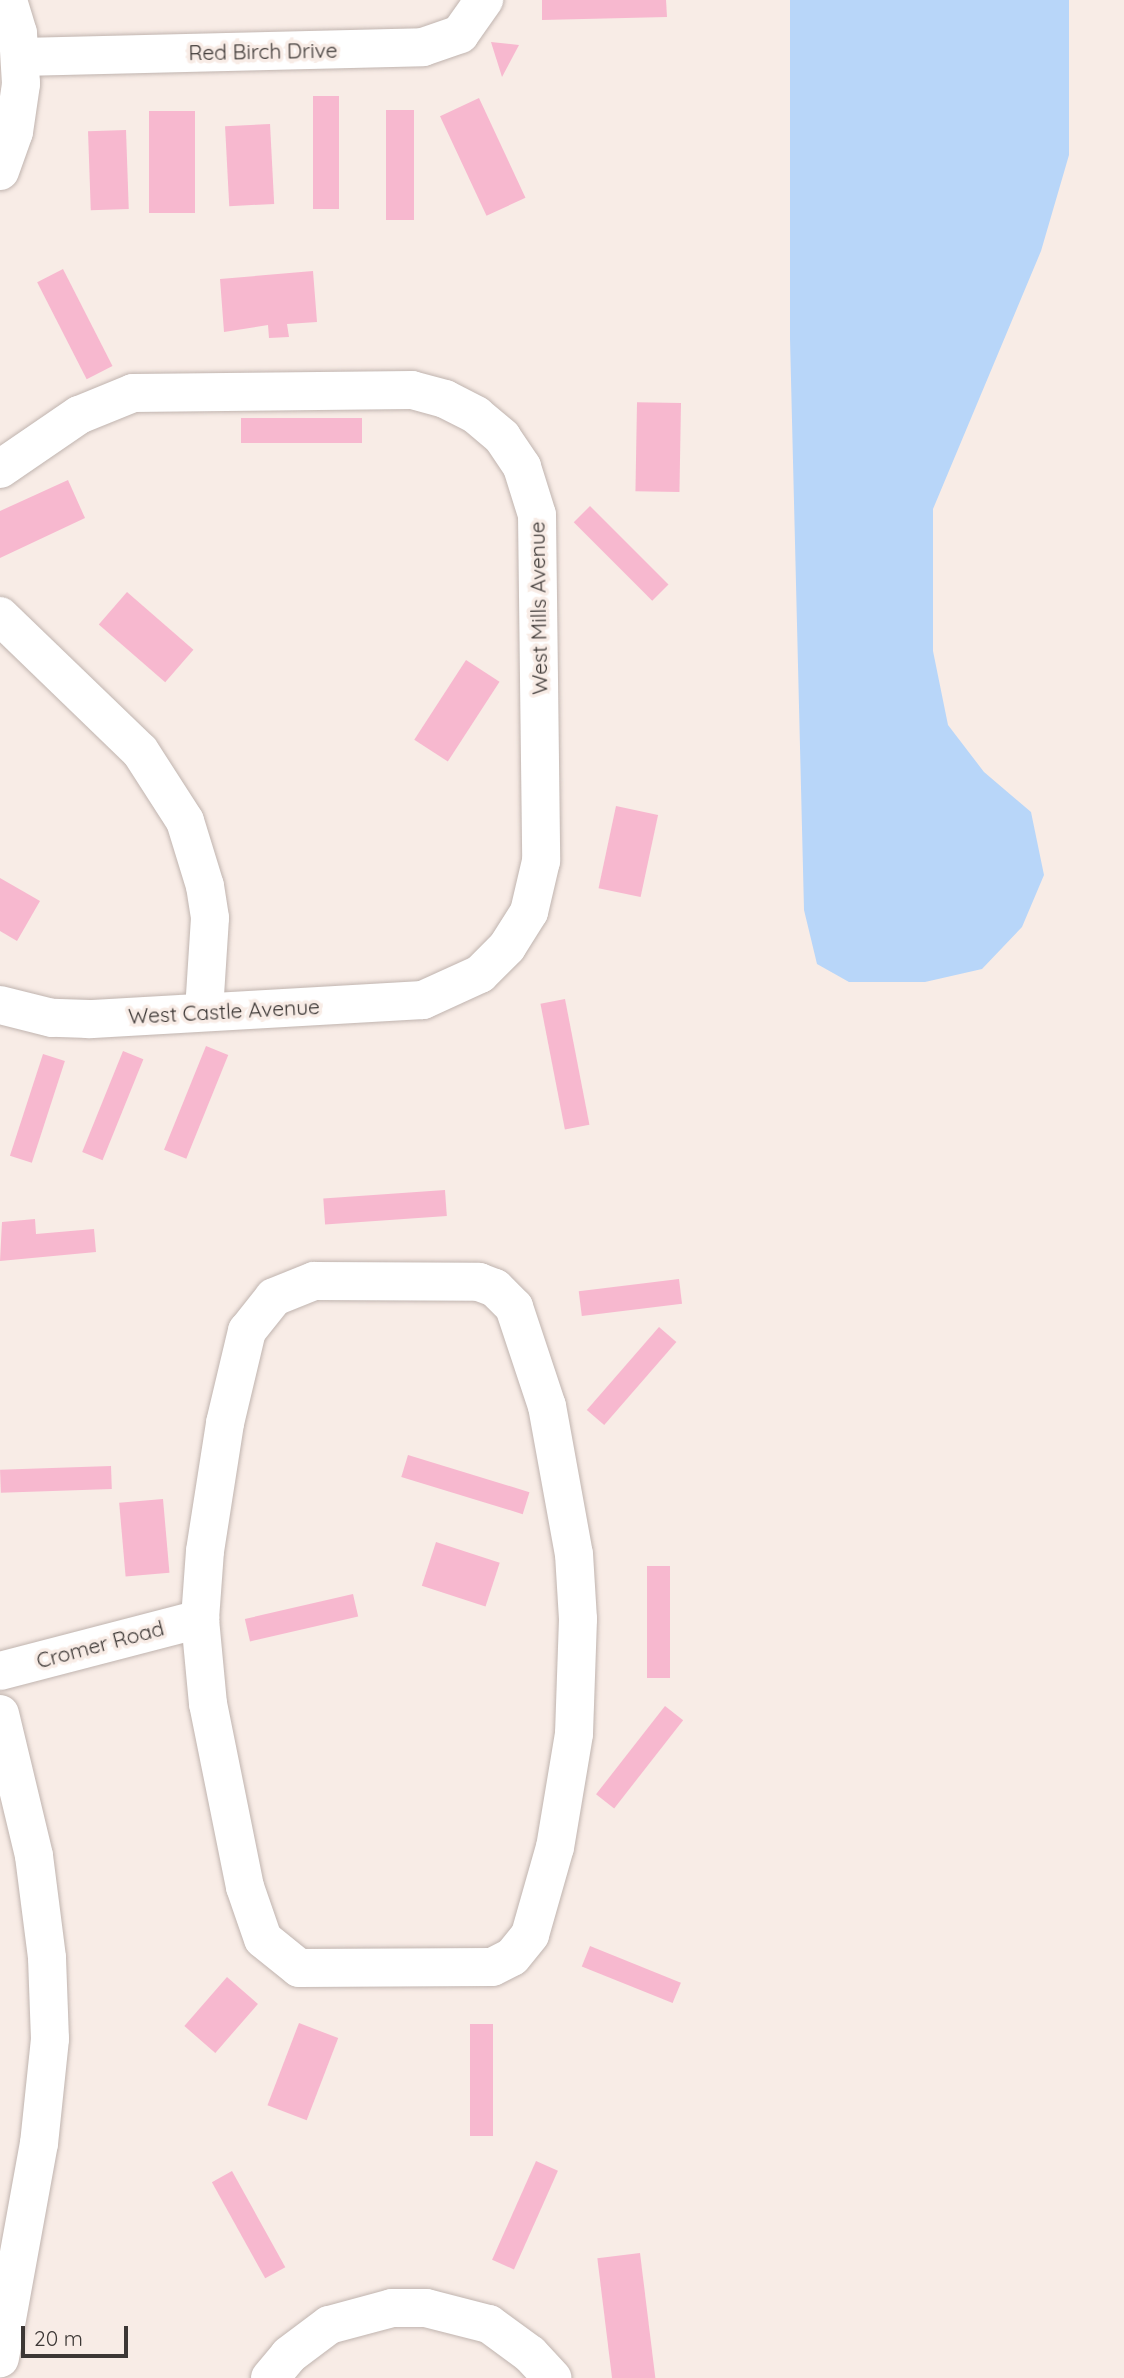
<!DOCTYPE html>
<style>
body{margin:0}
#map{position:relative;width:1124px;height:2378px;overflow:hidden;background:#f8ece6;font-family:Quicksand,sans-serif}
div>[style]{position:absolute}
.water>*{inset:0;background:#b8d6f9}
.building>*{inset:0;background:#f7b8cf;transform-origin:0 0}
.roads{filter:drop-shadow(0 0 2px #c0b4af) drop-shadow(0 0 2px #c0b4af)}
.minor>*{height:38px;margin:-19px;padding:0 19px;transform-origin:19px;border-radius:19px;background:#fff}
span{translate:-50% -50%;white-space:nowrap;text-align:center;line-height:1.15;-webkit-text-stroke:7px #f8ece6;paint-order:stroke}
.street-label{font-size:21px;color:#3c3735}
.scale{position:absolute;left:21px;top:2326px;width:107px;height:32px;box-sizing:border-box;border:4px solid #3c3735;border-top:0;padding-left:9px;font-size:21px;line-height:24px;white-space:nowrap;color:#3c3735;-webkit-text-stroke:5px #f8ece6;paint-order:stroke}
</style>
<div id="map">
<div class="water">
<i style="clip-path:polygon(790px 0,1069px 0,1069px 155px,1041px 251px,933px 509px,933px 651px,948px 725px,984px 772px,1031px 812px,1044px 875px,1022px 927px,982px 969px,925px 982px,849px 982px,817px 964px,804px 910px,790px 339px)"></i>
</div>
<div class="building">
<i style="clip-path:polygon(542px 0,666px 0,667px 17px,542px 20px)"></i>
<i style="clip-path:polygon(491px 42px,519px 45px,502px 77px)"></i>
<i style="left:313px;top:96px;width:26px;height:113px"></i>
<i style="left:479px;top:98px;width:110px;height:43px;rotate:65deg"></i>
<i style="left:386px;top:110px;width:28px;height:110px"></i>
<i style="left:195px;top:111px;width:102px;height:46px;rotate:90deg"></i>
<i style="left:270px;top:124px;width:80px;height:45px;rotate:87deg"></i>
<i style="left:126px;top:130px;width:79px;height:38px;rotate:88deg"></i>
<i style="left:63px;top:269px;width:109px;height:29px;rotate:63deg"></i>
<i style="clip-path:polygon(313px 271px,317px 322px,287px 324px,289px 337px,269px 338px,268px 325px,224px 332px,220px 279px)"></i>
<i style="left:681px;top:403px;width:89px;height:44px;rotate:91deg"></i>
<i style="left:362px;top:418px;width:25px;height:121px;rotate:90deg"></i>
<i style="clip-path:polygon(68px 480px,85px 518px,0 558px,0 511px)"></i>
<i style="left:590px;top:506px;width:111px;height:23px;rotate:45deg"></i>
<i style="left:127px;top:592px;width:88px;height:43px;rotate:41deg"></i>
<i style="left:466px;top:660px;width:40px;height:95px;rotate:33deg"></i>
<i style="left:616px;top:806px;width:43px;height:84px;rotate:12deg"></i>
<i style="clip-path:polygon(0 878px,40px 901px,17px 941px,0 931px)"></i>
<i style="left:565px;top:999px;width:128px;height:25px;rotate:79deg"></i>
<i style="left:206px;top:1046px;width:24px;height:112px;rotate:22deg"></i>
<i style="left:123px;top:1051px;width:22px;height:109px;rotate:22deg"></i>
<i style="left:43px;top:1054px;width:23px;height:107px;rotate:18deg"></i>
<i style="left:445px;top:1190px;width:26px;height:122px;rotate:86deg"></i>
<i style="clip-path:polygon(35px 1219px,36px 1234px,94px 1229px,96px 1252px,0 1261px,2px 1222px)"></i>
<i style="left:679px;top:1279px;width:25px;height:101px;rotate:83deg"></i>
<i style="left:659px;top:1327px;width:23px;height:110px;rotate:41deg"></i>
<i style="left:408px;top:1455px;width:127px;height:23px;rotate:17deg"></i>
<i style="left:111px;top:1466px;width:23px;height:111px;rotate:88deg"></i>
<i style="left:163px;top:1499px;width:74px;height:44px;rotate:85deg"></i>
<i style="left:436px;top:1542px;width:67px;height:46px;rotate:18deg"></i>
<i style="left:647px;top:1566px;width:23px;height:112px"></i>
<i style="left:353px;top:1594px;width:23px;height:111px;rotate:77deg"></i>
<i style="left:665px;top:1706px;width:23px;height:112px;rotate:38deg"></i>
<i style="left:590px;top:1946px;width:98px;height:22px;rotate:22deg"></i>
<i style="left:227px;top:1977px;width:41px;height:65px;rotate:41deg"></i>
<i style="left:299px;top:2023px;width:42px;height:88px;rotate:21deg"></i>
<i style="left:470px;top:2024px;width:23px;height:112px"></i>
<i style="left:536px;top:2161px;width:24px;height:108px;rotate:24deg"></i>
<i style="left:232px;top:2171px;width:110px;height:23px;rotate:61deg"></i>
<i style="left:640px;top:2253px;width:126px;height:43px;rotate:83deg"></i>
</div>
<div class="roads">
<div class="minor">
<i style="left:21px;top:57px;width:402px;rotate:-1.4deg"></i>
<i style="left:423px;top:47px;width:39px;rotate:-19deg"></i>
<i style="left:460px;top:34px;width:42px;rotate:-54.8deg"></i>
<i style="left:0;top:171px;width:41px;rotate:-70.3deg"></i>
<i style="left:14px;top:132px;width:49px;rotate:-81.7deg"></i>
<i style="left:21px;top:84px;width:51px;rotate:-93.4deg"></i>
<i style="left:18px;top:33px;width:34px;rotate:-107deg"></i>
<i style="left:0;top:469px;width:96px;rotate:-34.4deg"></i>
<i style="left:79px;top:415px;width:58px;rotate:-22.2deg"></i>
<i style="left:133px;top:393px;width:279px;rotate:-0.6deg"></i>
<i style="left:412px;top:390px;width:34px;rotate:15deg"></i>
<i style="left:445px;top:399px;width:35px;rotate:27deg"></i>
<i style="left:476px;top:415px;width:34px;rotate:40deg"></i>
<i style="left:502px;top:437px;width:36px;rotate:56deg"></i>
<i style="left:522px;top:467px;width:50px;rotate:72.6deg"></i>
<i style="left:537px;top:515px;width:346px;rotate:89.3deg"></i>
<i style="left:541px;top:861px;width:52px;rotate:103.2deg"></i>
<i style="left:529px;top:912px;width:41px;rotate:122.2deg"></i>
<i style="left:507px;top:947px;width:38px;rotate:135deg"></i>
<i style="left:480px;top:974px;width:63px;rotate:155.5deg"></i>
<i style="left:423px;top:1000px;width:335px;rotate:176.7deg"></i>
<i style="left:89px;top:1019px;width:37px;rotate:-178deg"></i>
<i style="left:52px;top:1018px;width:54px;rotate:-166deg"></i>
<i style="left:0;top:616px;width:194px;rotate:44deg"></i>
<i style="left:140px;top:751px;width:83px;rotate:57.3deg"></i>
<i style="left:185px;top:821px;width:68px;rotate:72.9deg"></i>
<i style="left:205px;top:886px;width:32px;rotate:81deg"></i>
<i style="left:210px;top:918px;width:94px;rotate:93.7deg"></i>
<i style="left:314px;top:1281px;width:165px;rotate:0.3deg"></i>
<i style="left:479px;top:1282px;width:17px;rotate:21deg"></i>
<i style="left:495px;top:1288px;width:27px;rotate:45deg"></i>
<i style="left:514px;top:1307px;width:104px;rotate:71.6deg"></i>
<i style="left:547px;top:1406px;width:150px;rotate:79.7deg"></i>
<i style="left:574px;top:1554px;width:65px;rotate:86.5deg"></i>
<i style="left:578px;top:1619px;width:115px;rotate:92deg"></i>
<i style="left:574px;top:1734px;width:115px;rotate:99.5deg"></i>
<i style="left:555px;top:1847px;width:91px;rotate:105.9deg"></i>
<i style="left:530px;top:1935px;width:28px;rotate:129deg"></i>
<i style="left:512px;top:1957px;width:22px;rotate:153deg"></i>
<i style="left:492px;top:1967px;width:193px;rotate:179.7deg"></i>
<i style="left:299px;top:1968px;width:46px;rotate:-141.1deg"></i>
<i style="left:263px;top:1939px;width:55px;rotate:-109.1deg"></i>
<i style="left:245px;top:1887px;width:187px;rotate:-101.4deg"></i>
<i style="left:208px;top:1704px;width:85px;rotate:-95.4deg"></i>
<i style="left:200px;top:1619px;width:68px;rotate:-85.8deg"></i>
<i style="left:205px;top:1551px;width:130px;rotate:-81.1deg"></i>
<i style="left:225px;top:1423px;width:95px;rotate:-76.6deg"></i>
<i style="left:247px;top:1331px;width:43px;rotate:-51.5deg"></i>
<i style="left:274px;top:1297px;width:43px;rotate:-21.8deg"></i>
<i style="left:0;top:1671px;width:207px;rotate:-14.6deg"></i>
<i style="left:0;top:1714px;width:146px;rotate:76.5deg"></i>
<i style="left:34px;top:1856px;width:103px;rotate:82.7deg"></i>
<i style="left:47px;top:1958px;width:81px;rotate:87.9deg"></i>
<i style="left:50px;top:2039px;width:105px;rotate:96deg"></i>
<i style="left:39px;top:2143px;width:219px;rotate:100.3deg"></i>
<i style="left:270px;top:2378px;width:30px;rotate:-50deg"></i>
<i style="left:289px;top:2355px;width:50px;rotate:-36.9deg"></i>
<i style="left:329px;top:2325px;width:65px;rotate:-15.1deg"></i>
<i style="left:392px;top:2308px;width:34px"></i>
<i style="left:426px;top:2308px;width:65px;rotate:14.3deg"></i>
<i style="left:489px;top:2324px;width:51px;rotate:36.2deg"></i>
<i style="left:530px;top:2354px;width:33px;rotate:47deg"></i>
</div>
</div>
<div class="street-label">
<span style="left:263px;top:51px;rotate:-1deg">Red Birch Drive</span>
<span style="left:538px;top:608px;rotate:-91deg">West Mills Avenue</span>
<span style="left:224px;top:1011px;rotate:-3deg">West Castle Avenue</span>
<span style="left:100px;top:1644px;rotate:-15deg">Cromer Road</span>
</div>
<div class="scale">20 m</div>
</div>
